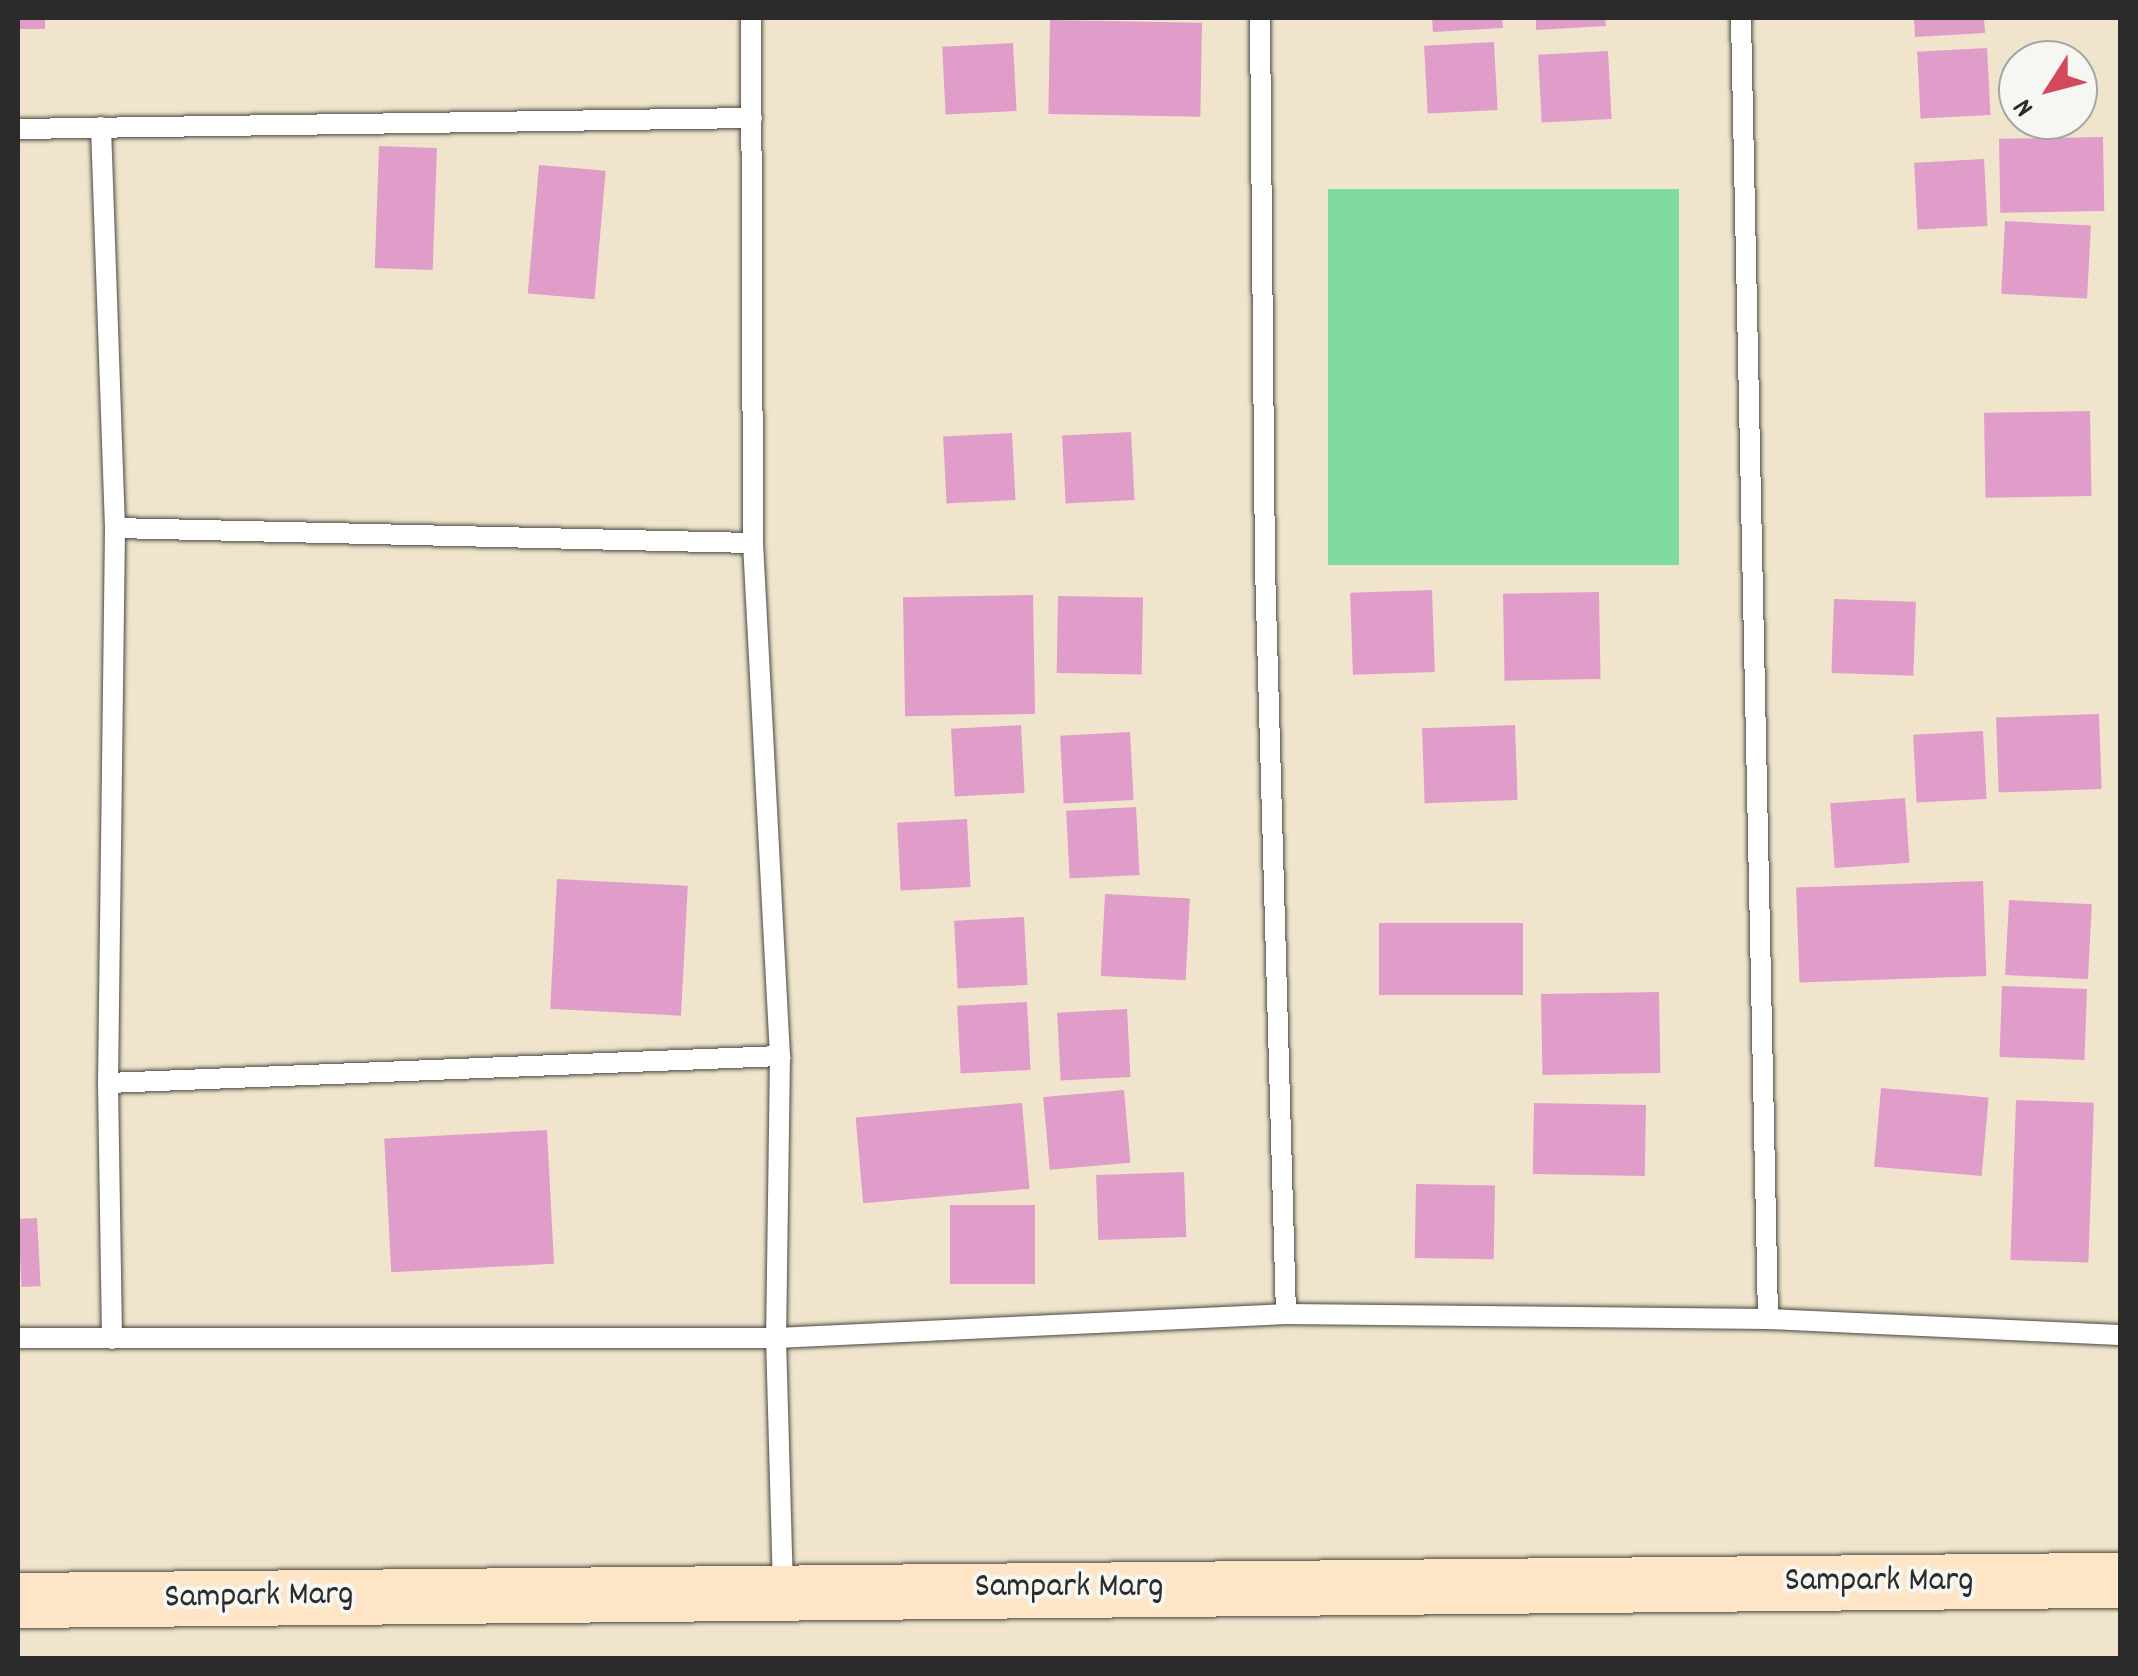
<!DOCTYPE html>
<style>
body{margin:0}
#map{position:relative;width:2138px;height:1676px;overflow:hidden;background:#f0e5cc;font-family:Dekko,sans-serif}
div>[style]{position:absolute}
.green>*{inset:0;background:#80dba1;transform-origin:0 0}
.building>*{inset:0;background:#e19dc9;transform-origin:0 0}
.roads{filter:drop-shadow(0 0 2px #494743) drop-shadow(0 0 2px #494743)}
.lane>*{height:20px;margin:-10px;padding:0 10px;transform-origin:10px;border-radius:10px;background:#fff}
.secondary>*{height:55px;margin:-27.5px;padding:0 27.5px;transform-origin:27.5px;border-radius:27.5px;background:#fde5c5}
span{translate:-50% -50%;white-space:nowrap;text-align:center;line-height:1.15;-webkit-text-stroke:8px #f6f6f2;paint-order:stroke}
.street-label{font-size:35px;color:#2b2b2b}
.frame{position:absolute;inset:0;border:20px solid #2b2b2b;pointer-events:none}
.north{position:absolute;left:1998px;top:40px;width:100px;height:100px;box-sizing:border-box;background:#f6f6f2;border:2px solid #a5a5a2;border-radius:50%;rotate:234deg;font-size:28px;font-weight:700;line-height:40px;text-align:center;color:#2b2b2b}
.north::after{content:'';display:block;margin:auto;width:35px;height:45px;background:#d1495b;clip-path:polygon(50% 0,100% 100%,50% 72%,0 100%)}
</style>
<div id="map">
<div class="green">
<i style="left:1328px;top:189px;width:351px;height:376px"></i>
</div>
<div class="building">
<i style="left:18px;top:18px;width:27px;height:11px"></i>
<i style="clip-path:polygon(1432px 18px,1502px 18px,1503px 28px,1433px 32px)"></i>
<i style="clip-path:polygon(1536px 18px,1605px 18px,1606px 26px,1536px 30px)"></i>
<i style="clip-path:polygon(1914px 18px,1984px 18px,1985px 33px,1915px 37px)"></i>
<i style="left:1050px;top:20px;width:152px;height:94px;rotate:1deg"></i>
<i style="left:1494px;top:42px;width:68px;height:70px;rotate:87deg"></i>
<i style="left:1013px;top:43px;width:68px;height:71px;rotate:87deg"></i>
<i style="left:1987px;top:48px;width:67px;height:70px;rotate:87deg"></i>
<i style="left:1608px;top:51px;width:68px;height:70px;rotate:87deg"></i>
<i style="left:2103px;top:137px;width:74px;height:104px;rotate:89deg"></i>
<i style="left:379px;top:146px;width:58px;height:122px;rotate:2deg"></i>
<i style="left:1984px;top:159px;width:67px;height:70px;rotate:87deg"></i>
<i style="left:539px;top:165px;width:67px;height:129px;rotate:5deg"></i>
<i style="left:2005px;top:221px;width:86px;height:73px;rotate:3deg"></i>
<i style="left:2090px;top:411px;width:85px;height:106px;rotate:89deg"></i>
<i style="left:1131px;top:432px;width:68px;height:69px;rotate:87deg"></i>
<i style="left:1012px;top:433px;width:67px;height:69px;rotate:87deg"></i>
<i style="left:1432px;top:590px;width:82px;height:82px;rotate:88deg"></i>
<i style="left:1599px;top:592px;width:87px;height:96px;rotate:89deg"></i>
<i style="left:1033px;top:595px;width:119px;height:130px;rotate:89deg"></i>
<i style="left:1058px;top:596px;width:85px;height:77px;rotate:1deg"></i>
<i style="left:1834px;top:599px;width:82px;height:74px;rotate:2deg"></i>
<i style="left:2099px;top:714px;width:75px;height:103px;rotate:88deg"></i>
<i style="left:1021px;top:725px;width:68px;height:70px;rotate:87deg"></i>
<i style="left:1515px;top:725px;width:75px;height:93px;rotate:88deg"></i>
<i style="left:1983px;top:731px;width:68px;height:70px;rotate:87deg"></i>
<i style="left:1130px;top:732px;width:68px;height:70px;rotate:87deg"></i>
<i style="left:1905px;top:798px;width:65px;height:75px;rotate:86deg"></i>
<i style="left:1136px;top:807px;width:68px;height:70px;rotate:87deg"></i>
<i style="left:967px;top:819px;width:68px;height:70px;rotate:87deg"></i>
<i style="left:557px;top:879px;width:131px;height:130px;rotate:3deg"></i>
<i style="left:1983px;top:881px;width:95px;height:187px;rotate:88deg"></i>
<i style="left:1105px;top:894px;width:85px;height:82px;rotate:3deg"></i>
<i style="left:2009px;top:900px;width:83px;height:75px;rotate:3deg"></i>
<i style="left:1024px;top:917px;width:68px;height:70px;rotate:87deg"></i>
<i style="left:1379px;top:923px;width:144px;height:72px"></i>
<i style="left:2002px;top:986px;width:85px;height:71px;rotate:2deg"></i>
<i style="left:1659px;top:992px;width:81px;height:118px;rotate:89deg"></i>
<i style="left:1027px;top:1002px;width:68px;height:70px;rotate:87deg"></i>
<i style="left:1127px;top:1009px;width:68px;height:70px;rotate:87deg"></i>
<i style="left:1881px;top:1088px;width:108px;height:79px;rotate:5deg"></i>
<i style="left:1124px;top:1090px;width:73px;height:81px;rotate:85deg"></i>
<i style="left:2016px;top:1100px;width:78px;height:160px;rotate:2deg"></i>
<i style="left:1022px;top:1103px;width:86px;height:167px;rotate:85deg"></i>
<i style="left:1534px;top:1103px;width:112px;height:71px;rotate:1deg"></i>
<i style="left:547px;top:1130px;width:134px;height:163px;rotate:87deg"></i>
<i style="left:1184px;top:1172px;width:65px;height:88px;rotate:88deg"></i>
<i style="left:1416px;top:1184px;width:79px;height:74px;rotate:1deg"></i>
<i style="left:950px;top:1205px;width:85px;height:79px"></i>
<i style="left:37px;top:1218px;width:68px;height:19px;rotate:87deg"></i>
</div>
<div class="roads">
<div class="lane">
<i style="left:751px;top:18px;width:525px;rotate:89.78deg"></i>
<i style="left:753px;top:543px;width:514px;rotate:86.99deg"></i>
<i style="left:780px;top:1056px;width:282px;rotate:90.8deg"></i>
<i style="left:776px;top:1338px;width:252px;rotate:88.4deg"></i>
<i style="left:1260px;top:18px;width:549px;rotate:89.48deg"></i>
<i style="left:1265px;top:567px;width:747px;rotate:88.39deg"></i>
<i style="left:1741px;top:18px;width:1301px;rotate:88.81deg"></i>
<i style="left:101px;top:127px;width:401px;rotate:88deg"></i>
<i style="left:115px;top:528px;width:555px;rotate:90.72deg"></i>
<i style="left:108px;top:1083px;width:256px;rotate:89.1deg"></i>
<i style="left:18px;top:129px;width:734px;rotate:-0.86deg"></i>
<i style="left:115px;top:528px;width:638px;rotate:1.35deg"></i>
<i style="left:108px;top:1083px;width:673px;rotate:-2.3deg"></i>
<i style="left:18px;top:1338px;width:758px"></i>
<i style="left:776px;top:1338px;width:511px;rotate:-2.69deg"></i>
<i style="left:1286px;top:1314px;width:482px;rotate:0.6deg"></i>
<i style="left:1768px;top:1319px;width:352px;rotate:2.6deg"></i>
</div>
<div class="secondary">
<i style="left:18px;top:1600px;width:2102px;rotate:-0.55deg"></i>
</div>
</div>
<div class="street-label">
<span style="left:1879px;top:1582px">Sampark Marg</span>
<span style="left:1069px;top:1588px">Sampark Marg</span>
<span style="left:259px;top:1597px;rotate:-1deg">Sampark Marg</span>
</div>
<div class="frame"></div>
<div class="north">N</div>
</div>
